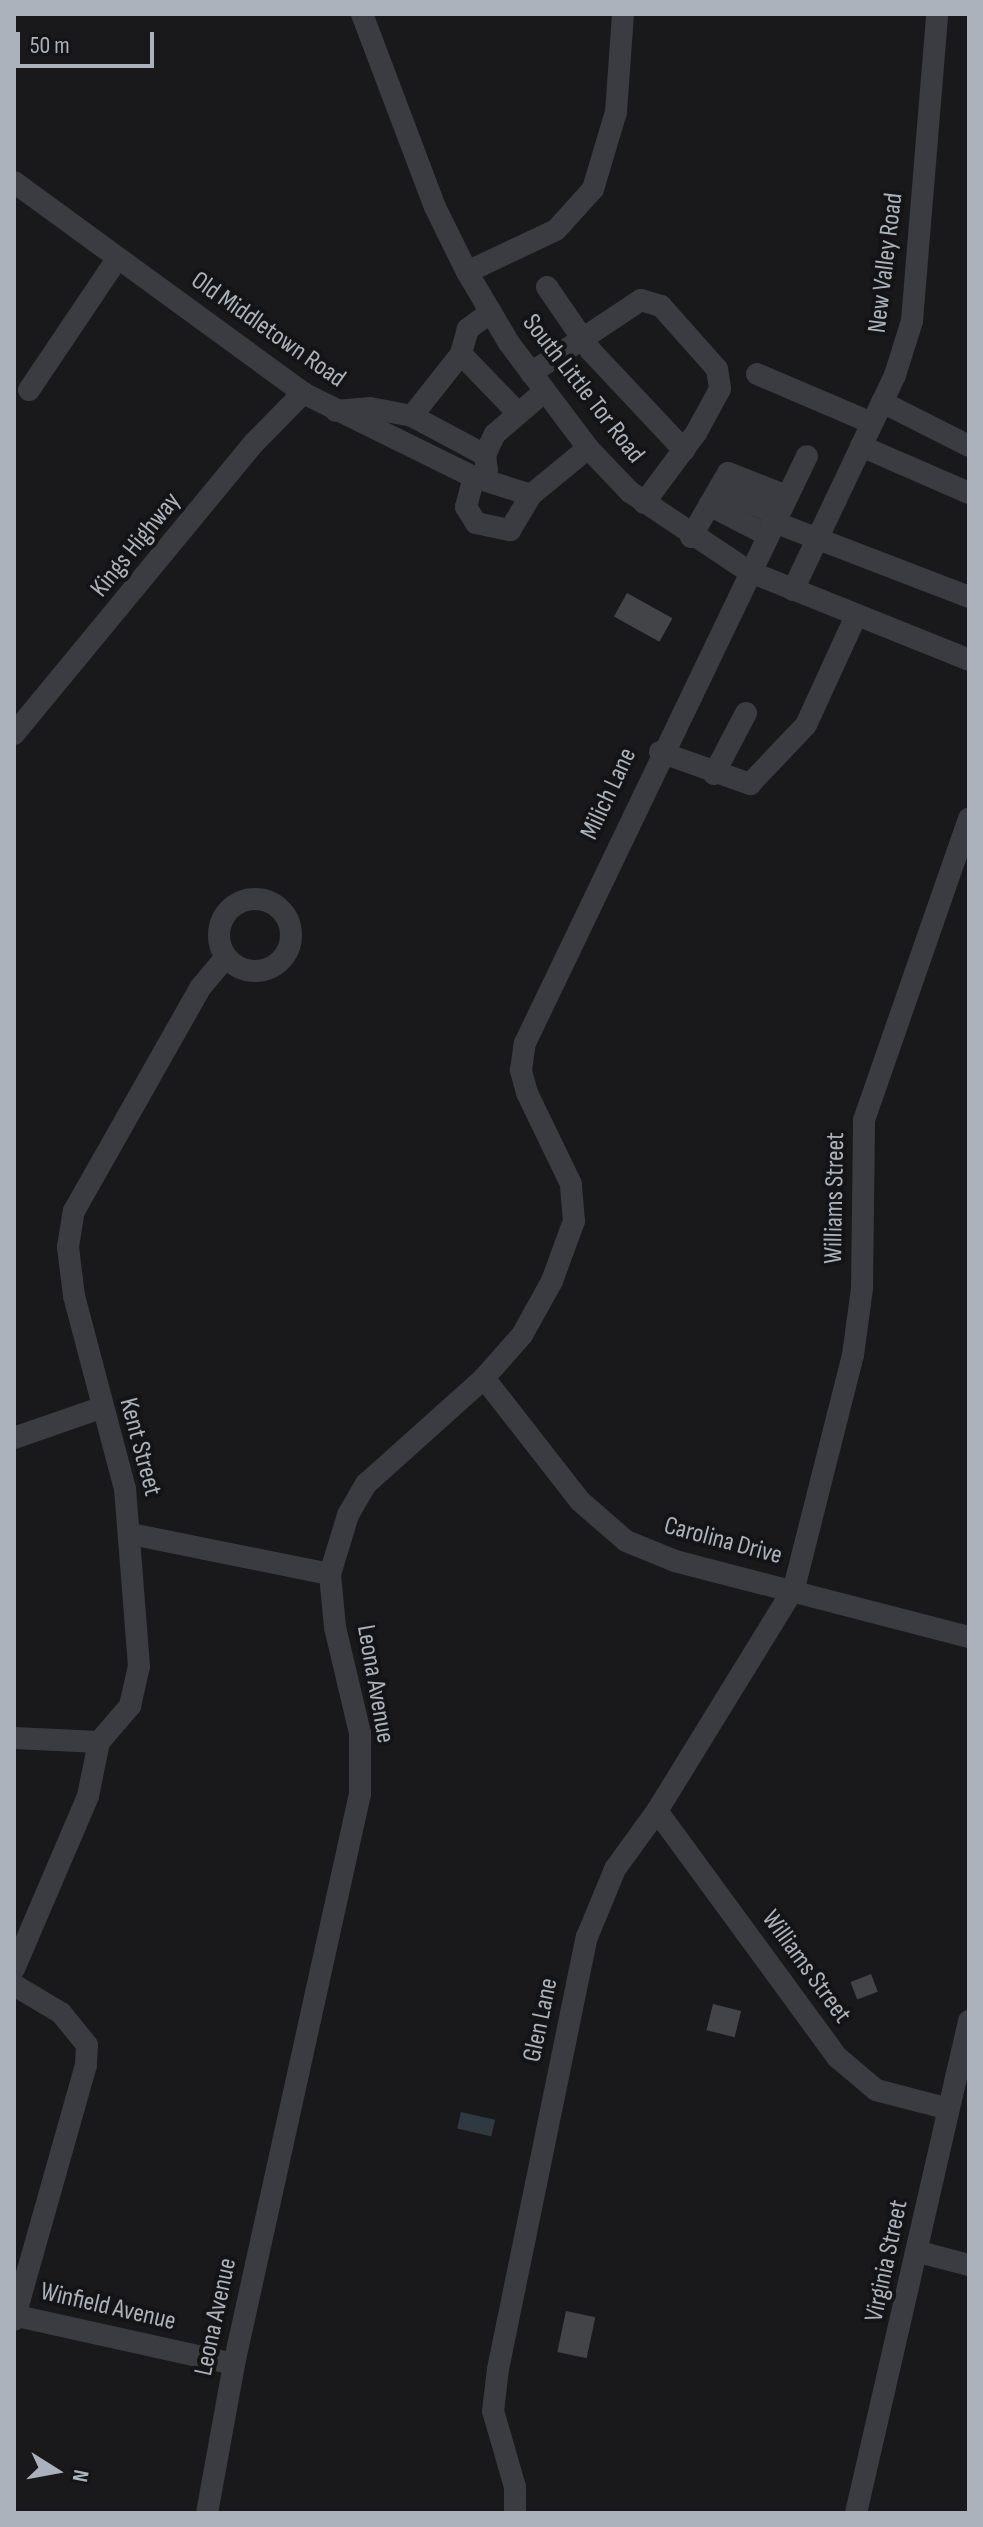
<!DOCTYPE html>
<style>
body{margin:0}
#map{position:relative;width:983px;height:2527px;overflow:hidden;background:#19191b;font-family:"Sofia Sans Condensed",sans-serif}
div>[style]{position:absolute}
.water>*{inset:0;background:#2e3a40;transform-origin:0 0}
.building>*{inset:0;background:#434448;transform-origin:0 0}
.minor>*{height:22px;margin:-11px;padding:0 11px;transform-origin:11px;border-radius:11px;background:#3a3c41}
.minor>.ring{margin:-11px;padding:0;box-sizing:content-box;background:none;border:22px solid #3a3c41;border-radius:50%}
span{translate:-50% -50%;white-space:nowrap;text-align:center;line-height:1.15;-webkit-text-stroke:8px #141416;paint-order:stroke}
.street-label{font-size:26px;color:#abb2bb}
.frame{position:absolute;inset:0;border:16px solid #abb2bb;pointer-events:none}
.north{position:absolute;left:16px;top:2431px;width:80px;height:80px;-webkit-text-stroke:6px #141416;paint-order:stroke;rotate:101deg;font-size:22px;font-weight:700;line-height:32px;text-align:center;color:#abb2bb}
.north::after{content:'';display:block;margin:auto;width:28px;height:36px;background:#abb2bb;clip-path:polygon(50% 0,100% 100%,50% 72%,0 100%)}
.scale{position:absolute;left:16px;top:32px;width:138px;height:36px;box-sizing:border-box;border:4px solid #abb2bb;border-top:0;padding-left:10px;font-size:24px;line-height:28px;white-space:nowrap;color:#abb2bb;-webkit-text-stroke:6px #141416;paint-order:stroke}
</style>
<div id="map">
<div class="water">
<i style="left:461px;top:2112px;width:35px;height:17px;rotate:13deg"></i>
</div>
<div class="building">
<i style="left:627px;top:593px;width:52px;height:27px;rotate:29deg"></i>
<i style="left:871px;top:1974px;width:19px;height:22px;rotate:69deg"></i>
<i style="left:713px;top:2004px;width:29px;height:27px;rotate:14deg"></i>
<i style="left:566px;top:2311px;width:30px;height:42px;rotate:12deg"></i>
</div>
<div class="minor">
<i style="left:362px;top:14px;width:206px;rotate:69.3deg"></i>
<i style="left:435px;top:207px;width:72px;rotate:63.8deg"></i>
<i style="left:467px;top:272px;width:82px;rotate:59.4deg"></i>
<i style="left:509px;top:343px;width:131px;rotate:53deg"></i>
<i style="left:588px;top:448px;width:61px;rotate:46.3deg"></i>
<i style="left:630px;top:492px;width:142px;rotate:33.8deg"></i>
<i style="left:748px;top:571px;width:238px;rotate:21.9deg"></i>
<i style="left:14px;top:182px;width:358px;rotate:36.1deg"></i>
<i style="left:303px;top:393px;width:191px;rotate:26.2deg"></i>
<i style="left:474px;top:477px;width:60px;rotate:17.5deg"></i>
<i style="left:467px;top:272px;width:98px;rotate:-25.3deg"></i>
<i style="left:556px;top:230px;width:55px;rotate:-47.9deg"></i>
<i style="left:593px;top:189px;width:80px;rotate:-73.4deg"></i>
<i style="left:616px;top:112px;width:98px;rotate:-85.9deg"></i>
<i style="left:547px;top:287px;width:78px;rotate:55.5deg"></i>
<i style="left:591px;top:351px;width:136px;rotate:46.8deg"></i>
<i style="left:491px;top:312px;width:29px;rotate:144deg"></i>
<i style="left:468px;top:329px;width:26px;rotate:106deg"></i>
<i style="left:461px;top:354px;width:79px;rotate:46deg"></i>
<i style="left:531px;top:373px;width:132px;rotate:-33.6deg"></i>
<i style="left:641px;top:300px;width:21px;rotate:17deg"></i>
<i style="left:661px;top:306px;width:84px;rotate:48.4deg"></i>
<i style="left:717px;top:369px;width:20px;rotate:81deg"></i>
<i style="left:720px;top:389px;width:50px;rotate:118.6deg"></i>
<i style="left:696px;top:433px;width:87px;rotate:126.6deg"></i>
<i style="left:757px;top:374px;width:125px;rotate:23.1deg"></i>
<i style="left:29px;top:390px;width:158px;rotate:-56.1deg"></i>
<i style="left:882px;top:402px;width:97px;rotate:26.8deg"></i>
<i style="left:336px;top:411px;width:34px;rotate:-5deg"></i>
<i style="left:370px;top:408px;width:43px;rotate:10.8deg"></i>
<i style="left:412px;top:416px;width:83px;rotate:28.1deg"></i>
<i style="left:412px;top:416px;width:79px;rotate:-51.7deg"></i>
<i style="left:861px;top:446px;width:118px;rotate:23.5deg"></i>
<i style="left:487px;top:470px;width:15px;rotate:-98deg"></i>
<i style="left:485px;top:455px;width:23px;rotate:-65deg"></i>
<i style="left:495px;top:434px;width:66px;rotate:-40.7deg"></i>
<i style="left:474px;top:477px;width:31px;rotate:105deg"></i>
<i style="left:466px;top:507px;width:19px;rotate:58deg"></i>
<i style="left:476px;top:523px;width:35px;rotate:12deg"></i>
<i style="left:510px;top:530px;width:41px;rotate:-59deg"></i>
<i style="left:531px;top:495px;width:74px;rotate:-39.5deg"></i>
<i style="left:720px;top:487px;width:64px;rotate:26.2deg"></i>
<i style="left:709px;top:505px;width:65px;rotate:27.3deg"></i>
<i style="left:774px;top:522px;width:209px;rotate:21deg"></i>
<i style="left:691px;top:537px;width:74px;rotate:-60deg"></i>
<i style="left:728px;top:473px;width:63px;rotate:21.3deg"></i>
<i style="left:793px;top:590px;width:238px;rotate:-64.6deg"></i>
<i style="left:895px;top:375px;width:57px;rotate:-72.5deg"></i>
<i style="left:912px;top:321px;width:308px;rotate:-85.3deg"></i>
<i style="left:14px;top:734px;width:379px;rotate:-50.5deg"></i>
<i style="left:255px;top:442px;width:69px;rotate:-45.6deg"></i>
<i style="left:660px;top:752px;width:96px;rotate:19.6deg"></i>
<i style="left:750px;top:784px;width:81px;rotate:-46.5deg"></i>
<i style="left:806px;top:725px;width:120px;rotate:-65.4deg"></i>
<i style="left:714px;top:774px;width:69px;rotate:-62.3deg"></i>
<i class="ring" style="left:219px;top:899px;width:50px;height:50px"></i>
<i style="left:484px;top:1378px;width:156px;rotate:52deg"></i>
<i style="left:580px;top:1501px;width:61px;rotate:41deg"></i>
<i style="left:626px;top:1541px;width:53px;rotate:22.2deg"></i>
<i style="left:675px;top:1561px;width:304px;rotate:14.5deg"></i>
<i style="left:14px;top:1438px;width:91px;rotate:-19.2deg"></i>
<i style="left:131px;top:1534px;width:203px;rotate:11.4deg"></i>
<i style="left:14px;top:1738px;width:85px;rotate:2.7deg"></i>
<i style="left:657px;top:1811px;width:305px;rotate:53.8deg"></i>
<i style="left:837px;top:2057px;width:51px;rotate:40.2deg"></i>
<i style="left:876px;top:2090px;width:71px;rotate:14.6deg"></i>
<i style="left:14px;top:1969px;width:188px;rotate:-66.8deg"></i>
<i style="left:88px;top:1796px;width:55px;rotate:-78.5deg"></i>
<i style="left:99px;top:1742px;width:48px;rotate:-49.3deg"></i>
<i style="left:130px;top:1706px;width:41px;rotate:-77.3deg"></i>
<i style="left:139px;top:1666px;width:178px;rotate:-94.5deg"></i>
<i style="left:125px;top:1489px;width:200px;rotate:-104.8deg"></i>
<i style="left:74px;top:1296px;width:49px;rotate:-97deg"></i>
<i style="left:68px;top:1247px;width:36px;rotate:-81deg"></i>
<i style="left:74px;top:1211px;width:256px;rotate:-60.5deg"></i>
<i style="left:200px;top:988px;width:40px;rotate:-50deg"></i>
<i style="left:14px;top:1985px;width:55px;rotate:30.8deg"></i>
<i style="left:61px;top:2013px;width:41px;rotate:50.9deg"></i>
<i style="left:87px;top:2045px;width:20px;rotate:93deg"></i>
<i style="left:86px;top:2065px;width:265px;rotate:105.8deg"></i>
<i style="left:919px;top:2252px;width:52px;rotate:14.6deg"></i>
<i style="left:17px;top:2316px;width:222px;rotate:12.5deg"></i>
<i style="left:207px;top:2513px;width:151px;rotate:-79.7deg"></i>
<i style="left:234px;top:2364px;width:584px;rotate:-77.54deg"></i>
<i style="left:360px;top:1794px;width:61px;rotate:-90deg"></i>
<i style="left:360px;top:1733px;width:109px;rotate:-103.3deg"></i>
<i style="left:335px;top:1627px;width:53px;rotate:-95.4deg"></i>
<i style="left:330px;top:1574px;width:62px;rotate:-73deg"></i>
<i style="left:348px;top:1515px;width:36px;rotate:-60deg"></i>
<i style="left:366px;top:1484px;width:159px;rotate:-41.9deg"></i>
<i style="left:484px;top:1378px;width:57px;rotate:-48.5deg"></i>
<i style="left:522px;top:1335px;width:62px;rotate:-60.9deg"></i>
<i style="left:552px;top:1281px;width:64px;rotate:-69.9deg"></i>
<i style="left:574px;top:1221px;width:37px;rotate:-95deg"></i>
<i style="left:571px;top:1184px;width:101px;rotate:-115.8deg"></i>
<i style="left:527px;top:1093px;width:24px;rotate:-105deg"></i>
<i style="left:521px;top:1070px;width:27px;rotate:-82deg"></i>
<i style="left:525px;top:1043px;width:651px;rotate:-64.34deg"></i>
<i style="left:515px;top:2513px;width:26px;rotate:-90deg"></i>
<i style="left:515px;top:2487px;width:79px;rotate:-106.1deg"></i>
<i style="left:493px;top:2411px;width:42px;rotate:-83.2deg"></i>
<i style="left:498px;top:2369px;width:441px;rotate:-78.4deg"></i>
<i style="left:587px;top:1937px;width:74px;rotate:-67.6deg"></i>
<i style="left:615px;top:1869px;width:72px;rotate:-54.1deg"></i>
<i style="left:657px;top:1811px;width:262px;rotate:-58.4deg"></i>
<i style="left:794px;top:1588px;width:240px;rotate:-75.8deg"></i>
<i style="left:853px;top:1355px;width:68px;rotate:-82.3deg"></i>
<i style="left:862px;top:1288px;width:168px;rotate:-89.3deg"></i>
<i style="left:864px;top:1120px;width:319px;rotate:-70.8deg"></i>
<i style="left:856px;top:2513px;width:505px;rotate:-77.06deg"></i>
</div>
<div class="street-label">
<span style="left:886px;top:263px;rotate:-83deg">New Valley Road</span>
<span style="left:268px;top:330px;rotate:35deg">Old Middletown Road</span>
<span style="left:583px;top:389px;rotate:52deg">South Little Tor Road</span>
<span style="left:136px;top:545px;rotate:-51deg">Kings Highway</span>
<span style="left:609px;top:794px;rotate:-65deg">Milich Lane</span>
<span style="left:835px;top:1198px;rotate:-89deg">Williams Street</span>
<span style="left:140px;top:1447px;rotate:75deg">Kent Street</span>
<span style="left:723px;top:1541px;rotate:15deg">Carolina Drive</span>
<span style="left:375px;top:1684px;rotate:80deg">Leona Avenue</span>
<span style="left:806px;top:1967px;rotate:54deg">Williams Street</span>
<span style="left:541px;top:2020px;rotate:-78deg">Glen Lane</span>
<span style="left:887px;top:2261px;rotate:-78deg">Virginia Street</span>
<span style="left:108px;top:2307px;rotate:13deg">Winfield Avenue</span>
<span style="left:216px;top:2317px;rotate:-78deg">Leona Avenue</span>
</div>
<div class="frame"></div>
<div class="north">N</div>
<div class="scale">50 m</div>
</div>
